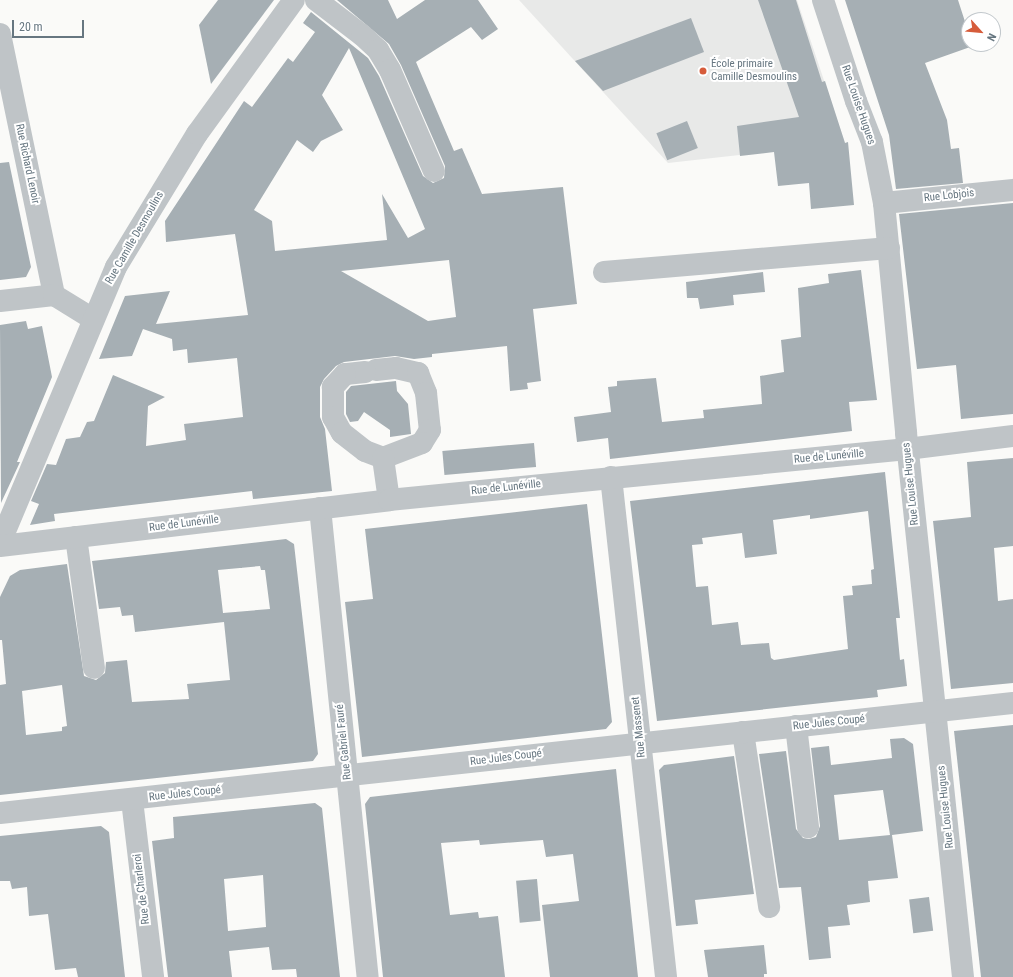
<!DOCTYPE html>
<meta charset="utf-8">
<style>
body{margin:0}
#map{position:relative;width:1013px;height:977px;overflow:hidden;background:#fafaf8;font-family:"Roboto Condensed",sans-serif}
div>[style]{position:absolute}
.built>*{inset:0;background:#e8e9e8}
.building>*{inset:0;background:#a6afb4;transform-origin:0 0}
.minor>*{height:22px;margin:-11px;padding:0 11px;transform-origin:11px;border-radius:11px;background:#bfc4c7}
.dots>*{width:11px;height:11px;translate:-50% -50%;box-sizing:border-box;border:2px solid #fff;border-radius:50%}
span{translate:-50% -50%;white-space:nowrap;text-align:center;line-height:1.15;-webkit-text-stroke:4px #fff;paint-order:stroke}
.poi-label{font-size:11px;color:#667680}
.left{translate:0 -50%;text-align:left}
.street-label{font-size:11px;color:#667680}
.north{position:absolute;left:961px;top:12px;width:40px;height:40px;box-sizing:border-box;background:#fff;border:1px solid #c2c8cc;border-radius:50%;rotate:117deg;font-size:11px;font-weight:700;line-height:16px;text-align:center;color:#667680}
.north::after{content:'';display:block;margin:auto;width:14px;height:18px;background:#d65c3b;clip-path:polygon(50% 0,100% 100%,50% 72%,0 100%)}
.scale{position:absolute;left:12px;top:20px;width:72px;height:18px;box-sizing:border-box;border:2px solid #667680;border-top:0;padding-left:5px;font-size:12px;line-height:14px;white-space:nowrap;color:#667680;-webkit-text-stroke:3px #fff;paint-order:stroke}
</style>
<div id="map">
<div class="built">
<i style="clip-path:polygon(519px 0,797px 0,845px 143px,668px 163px)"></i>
</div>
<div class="building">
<i style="clip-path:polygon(218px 0,274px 0,211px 84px,199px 25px)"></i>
<i style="clip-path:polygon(evenodd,337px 0,388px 0,397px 19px,425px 0,478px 0,498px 29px,482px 40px,471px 27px,416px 62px,454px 151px,462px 148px,482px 194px,563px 187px,577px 304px,533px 309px,541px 381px,527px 383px,528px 389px,510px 391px,507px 346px,432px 354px,432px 357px,414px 359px,395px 356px,344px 362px,336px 366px,324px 379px,320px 387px,320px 417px,325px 429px,332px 491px,253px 499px,252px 491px,54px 514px,55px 521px,30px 525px,39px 504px,31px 501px,47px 464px,56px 465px,66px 439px,80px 437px,87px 422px,94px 421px,113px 375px,165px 397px,148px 406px,146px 446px,186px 440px,184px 424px,243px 417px,237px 358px,188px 363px,187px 349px,173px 351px,172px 339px,143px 329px,132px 356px,99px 359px,125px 296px,170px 291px,156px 324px,248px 315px,235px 234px,166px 242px,165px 221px,244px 101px,252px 107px,288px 58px,293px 62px,315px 32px,303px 23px,311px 12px,368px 58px,379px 76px,423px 176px,433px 183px,444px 178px,445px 166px,401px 65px,389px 44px,337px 0,349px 48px,425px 229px,408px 238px,382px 194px,387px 240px,275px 251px,272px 221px,254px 210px,297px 140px,313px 152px,321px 141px,343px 130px,322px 95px,349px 48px,337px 0,449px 260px,456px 317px,428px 321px,341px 271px,449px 260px)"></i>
<i style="clip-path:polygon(758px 0,796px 0,822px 82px,825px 81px,845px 143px,848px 142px,854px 205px,811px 209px,809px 183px,778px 186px,774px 152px,740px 156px,737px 126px,799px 117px)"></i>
<i style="clip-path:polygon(845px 0,958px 0,969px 34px,969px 44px,973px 46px,925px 63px,947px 120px,951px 149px,959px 148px,963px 183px,896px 189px,889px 135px)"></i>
<i style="clip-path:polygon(691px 18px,704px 52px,603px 91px,575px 61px)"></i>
<i style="left:687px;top:121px;width:29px;height:33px;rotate:68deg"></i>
<i style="clip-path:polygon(9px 162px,31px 267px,26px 277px,0 280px,0 163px)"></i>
<i style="clip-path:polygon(1013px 203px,1013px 414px,961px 419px,956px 365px,917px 369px,899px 214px)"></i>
<i style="clip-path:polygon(861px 270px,877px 400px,849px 402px,852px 431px,610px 459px,608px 438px,577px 442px,574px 417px,611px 412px,608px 387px,617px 386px,617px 381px,656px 378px,662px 422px,704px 418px,703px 410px,762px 404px,760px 376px,784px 372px,781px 340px,801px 337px,798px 288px,829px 283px,828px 274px)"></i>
<i style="clip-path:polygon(763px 272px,765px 292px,733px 295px,734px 305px,700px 309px,698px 298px,687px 298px,686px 282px)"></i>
<i style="clip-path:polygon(26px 321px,28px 329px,42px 326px,52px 377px,17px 462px,20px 462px,1px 503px,0 325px)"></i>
<i style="clip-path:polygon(396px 381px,397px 391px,408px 404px,411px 434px,390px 437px,390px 430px,364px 412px,358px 421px,350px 422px,346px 414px,346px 392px,351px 386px)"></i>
<i style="left:534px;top:443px;width:24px;height:92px;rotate:85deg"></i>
<i style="clip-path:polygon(1013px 458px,1013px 546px,994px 548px,998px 601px,1013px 599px,1013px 683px,951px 689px,933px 521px,971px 517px,967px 462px)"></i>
<i style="clip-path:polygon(evenodd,885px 472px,900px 618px,896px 618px,900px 660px,904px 659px,907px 686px,877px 690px,878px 697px,657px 721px,630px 501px,885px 472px,868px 511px,874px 569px,871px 570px,872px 584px,852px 586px,853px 595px,843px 596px,848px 649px,774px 660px,771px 658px,769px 643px,741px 645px,738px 622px,712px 625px,708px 586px,696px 587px,692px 545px,703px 544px,702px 538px,742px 533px,745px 558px,777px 554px,773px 520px,810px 515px,810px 519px,868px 511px)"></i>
<i style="clip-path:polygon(587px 504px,612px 722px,606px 729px,362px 757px,345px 602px,373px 599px,365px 529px)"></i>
<i style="clip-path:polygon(evenodd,286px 539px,294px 544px,318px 754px,313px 761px,0 795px,0 685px,6px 684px,2px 640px,0 640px,0 597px,10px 576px,20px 570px,67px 564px,84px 676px,96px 680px,105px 673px,106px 662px,127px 660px,132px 702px,189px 699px,187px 684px,230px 680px,224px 622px,135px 632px,133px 615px,122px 616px,120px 607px,99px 609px,92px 561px,286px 539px,260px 566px,261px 570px,265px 570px,270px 609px,223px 613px,218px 570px,260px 566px,286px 539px,62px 685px,67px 726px,62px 727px,62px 731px,26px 735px,22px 691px,62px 685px)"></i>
<i style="clip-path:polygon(1013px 725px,1013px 977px,981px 977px,954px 731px)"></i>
<i style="clip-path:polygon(evenodd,904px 738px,913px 744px,923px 831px,892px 835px,898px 878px,868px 881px,870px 902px,847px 905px,850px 925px,828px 927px,831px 958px,809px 960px,801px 887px,779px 888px,759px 754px,786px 751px,796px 829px,803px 838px,809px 839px,816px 837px,820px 826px,811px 748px,829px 746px,831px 765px,892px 758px,890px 739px,904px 738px,883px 790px,890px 835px,839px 840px,834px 795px,883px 790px)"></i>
<i style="clip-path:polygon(734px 756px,754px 894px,695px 900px,698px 924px,676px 926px,659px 770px,664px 765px)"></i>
<i style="clip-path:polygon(616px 769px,638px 977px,550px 977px,542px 905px,579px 901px,573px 854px,546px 857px,543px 840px,480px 845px,479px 840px,441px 843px,450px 915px,478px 912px,479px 918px,498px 916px,505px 977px,383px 977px,365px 804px,370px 797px)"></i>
<i style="clip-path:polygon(evenodd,315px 803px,322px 808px,340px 977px,297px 977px,296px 969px,272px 970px,269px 947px,229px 951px,232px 977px,168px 977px,152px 841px,174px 838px,173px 817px,315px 803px,263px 875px,266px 927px,228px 931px,224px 879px,263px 875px)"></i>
<i style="clip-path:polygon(101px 826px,109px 832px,125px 977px,78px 977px,76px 968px,55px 970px,48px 914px,29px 916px,27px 887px,12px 889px,10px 881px,0 881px,0 836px)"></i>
<i style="left:537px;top:879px;width:42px;height:21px;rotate:85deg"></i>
<i style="left:929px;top:897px;width:34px;height:20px;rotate:83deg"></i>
<i style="clip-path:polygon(764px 945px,767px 974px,764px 974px,764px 977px,708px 977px,704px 950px)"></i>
</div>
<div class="minor">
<i style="left:316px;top:0;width:58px;rotate:37.3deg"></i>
<i style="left:362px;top:35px;width:22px;rotate:43deg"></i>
<i style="left:378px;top:50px;width:23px;rotate:59deg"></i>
<i style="left:390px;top:70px;width:110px;rotate:66.5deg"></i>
<i style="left:823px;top:0;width:106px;rotate:71.9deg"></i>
<i style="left:856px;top:101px;width:44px;rotate:68.7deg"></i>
<i style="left:872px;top:142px;width:62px;rotate:78.9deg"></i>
<i style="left:884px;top:203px;width:231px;rotate:84.5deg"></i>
<i style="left:906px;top:433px;width:547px;rotate:84.02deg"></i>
<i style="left:0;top:34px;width:267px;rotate:78.3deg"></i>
<i style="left:884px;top:203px;width:130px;rotate:-5.8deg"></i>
<i style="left:604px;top:272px;width:286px;rotate:-4.8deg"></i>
<i style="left:0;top:301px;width:54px;rotate:-6.3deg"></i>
<i style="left:54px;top:295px;width:46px;rotate:31.6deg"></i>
<i style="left:376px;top:370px;width:20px;rotate:-6deg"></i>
<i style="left:396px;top:368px;width:23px;rotate:13deg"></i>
<i style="left:418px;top:373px;width:22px;rotate:68deg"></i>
<i style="left:426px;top:393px;width:37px;rotate:84deg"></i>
<i style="left:430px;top:430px;width:15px;rotate:122deg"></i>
<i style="left:422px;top:443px;width:42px;rotate:159deg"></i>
<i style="left:365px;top:372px;width:20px;rotate:174deg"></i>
<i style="left:345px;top:374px;width:18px;rotate:133deg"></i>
<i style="left:333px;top:387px;width:30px;rotate:90deg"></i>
<i style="left:333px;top:417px;width:18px;rotate:61deg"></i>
<i style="left:342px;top:433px;width:29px;rotate:38deg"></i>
<i style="left:365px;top:451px;width:19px;rotate:21deg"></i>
<i style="left:383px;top:458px;width:42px;rotate:81.9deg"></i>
<i style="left:611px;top:477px;width:503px;rotate:83.72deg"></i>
<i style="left:320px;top:508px;width:471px;rotate:84.2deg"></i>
<i style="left:76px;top:537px;width:132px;rotate:82.2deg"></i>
<i style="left:0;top:543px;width:299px;rotate:-67.2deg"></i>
<i style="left:116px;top:267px;width:156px;rotate:-58.7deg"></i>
<i style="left:197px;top:134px;width:165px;rotate:-54.1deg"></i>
<i style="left:0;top:546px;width:392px;rotate:-6.7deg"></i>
<i style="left:389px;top:500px;width:521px;rotate:-5.62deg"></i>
<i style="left:907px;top:449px;width:107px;rotate:-7deg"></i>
<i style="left:796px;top:726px;width:102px;rotate:83.2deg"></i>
<i style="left:743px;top:732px;width:177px;rotate:81.5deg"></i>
<i style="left:132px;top:800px;width:178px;rotate:83.2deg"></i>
<i style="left:0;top:813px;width:1019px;rotate:-6.2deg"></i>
</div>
<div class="dots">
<i style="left:703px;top:71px;background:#d65c3b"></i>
</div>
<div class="poi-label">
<span class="left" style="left:711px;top:71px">École primaire<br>Camille Desmoulins</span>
</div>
<div class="street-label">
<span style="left:858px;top:105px;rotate:71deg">Rue Louise Hugues</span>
<span style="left:27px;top:164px;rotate:78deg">Rue Richard Lenoir</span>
<span style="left:949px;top:196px;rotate:-6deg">Rue Lobjois</span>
<span style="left:135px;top:238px;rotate:-60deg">Rue Camille Desmoulins</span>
<span style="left:829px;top:457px;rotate:-5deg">Rue de Lunéville</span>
<span style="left:911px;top:484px;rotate:-96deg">Rue Louise Hugues</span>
<span style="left:506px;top:488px;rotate:-6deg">Rue de Lunéville</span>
<span style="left:184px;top:524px;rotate:-7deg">Rue de Lunéville</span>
<span style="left:829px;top:723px;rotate:-6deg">Rue Jules Coupé</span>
<span style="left:639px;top:727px;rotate:-96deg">Rue Massenet</span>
<span style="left:344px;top:742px;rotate:-96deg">Rue Gabriel Fauré</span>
<span style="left:506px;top:758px;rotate:-7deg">Rue Jules Coupé</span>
<span style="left:185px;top:794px;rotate:-6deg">Rue Jules Coupé</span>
<span style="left:946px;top:807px;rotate:-96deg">Rue Louise Hugues</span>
<span style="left:142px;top:889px;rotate:-97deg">Rue de Charleroi</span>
</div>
<div class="north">N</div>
<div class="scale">20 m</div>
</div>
